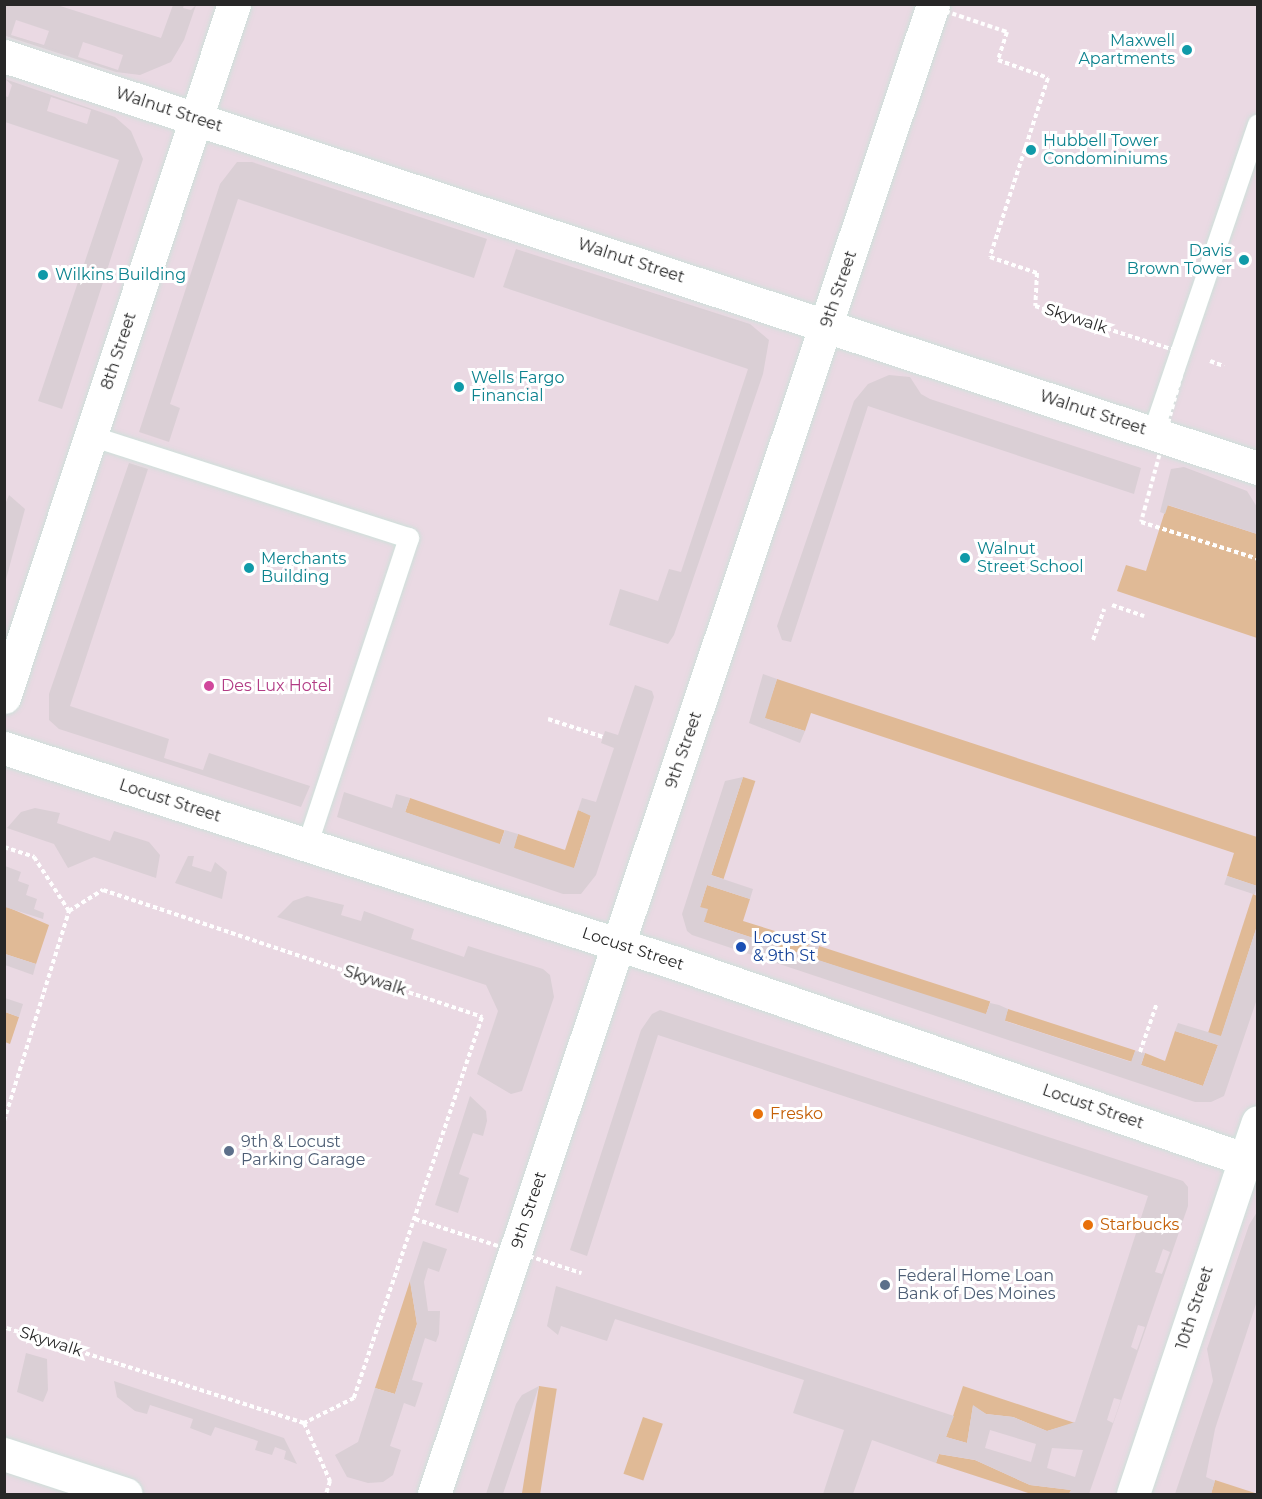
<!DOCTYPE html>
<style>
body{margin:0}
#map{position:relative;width:1262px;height:1499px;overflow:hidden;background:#ead9e3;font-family:Montserrat,sans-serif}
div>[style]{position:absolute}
.green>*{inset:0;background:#e0ba96;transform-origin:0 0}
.plaza>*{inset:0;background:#dacfd5;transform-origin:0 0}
.path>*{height:4px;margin-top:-2px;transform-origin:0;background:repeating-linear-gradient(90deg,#fff 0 4.5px,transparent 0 7.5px)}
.roads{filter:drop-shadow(0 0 2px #cee0da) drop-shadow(0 0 2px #cee0da)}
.service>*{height:20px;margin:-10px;padding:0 10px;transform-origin:10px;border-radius:10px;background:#fff}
.minor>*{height:33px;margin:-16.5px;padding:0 16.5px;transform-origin:16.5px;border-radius:16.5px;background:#fff}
.tertiary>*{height:33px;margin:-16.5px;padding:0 16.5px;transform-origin:16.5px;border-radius:16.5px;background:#fff}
.secondary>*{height:33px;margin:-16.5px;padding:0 16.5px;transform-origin:16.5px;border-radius:16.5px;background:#fff}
.path-bridge>*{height:4px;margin-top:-2px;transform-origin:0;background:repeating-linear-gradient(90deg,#fff 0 4.5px,transparent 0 7.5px)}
.dots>*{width:16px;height:16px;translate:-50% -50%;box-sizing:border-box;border:3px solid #fff;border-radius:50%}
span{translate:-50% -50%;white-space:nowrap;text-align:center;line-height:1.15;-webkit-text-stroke:6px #fff;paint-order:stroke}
.culture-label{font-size:16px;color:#0d838f}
.right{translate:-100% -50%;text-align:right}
.left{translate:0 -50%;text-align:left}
.street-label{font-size:16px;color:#272727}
.hotel-label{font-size:16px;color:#b23c85}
.transit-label{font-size:16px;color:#164399}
.food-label{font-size:16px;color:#c56008}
.service-label{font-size:16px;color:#4e5e75}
.frame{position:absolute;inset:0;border:6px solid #272727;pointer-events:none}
</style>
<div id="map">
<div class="green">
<i style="clip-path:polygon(1167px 505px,1257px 534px,1257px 638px,1117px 591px,1126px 565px,1146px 571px)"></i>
<i style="clip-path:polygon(777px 679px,1257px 837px,1257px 886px,1227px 876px,1234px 853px,811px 713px,805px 731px,764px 718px)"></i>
<i style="left:743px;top:777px;width:13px;height:103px;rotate:18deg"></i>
<i style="left:410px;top:798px;width:100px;height:15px;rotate:19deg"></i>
<i style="clip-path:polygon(578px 810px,591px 815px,574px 869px,513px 848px,518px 834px,565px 850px)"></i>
<i style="clip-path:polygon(707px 885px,750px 899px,743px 921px,810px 942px,805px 955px,704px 922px,700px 907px)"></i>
<i style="clip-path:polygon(1253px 894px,1257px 896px,1257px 926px,1221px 1037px,1208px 1033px)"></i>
<i style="clip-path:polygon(5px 906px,49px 925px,36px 964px,5px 954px)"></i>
<i style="left:819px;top:946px;width:180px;height:14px;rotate:18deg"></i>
<i style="left:1008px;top:1009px;width:134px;height:12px;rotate:18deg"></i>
<i style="clip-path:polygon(5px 1012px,19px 1017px,10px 1044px,5px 1042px)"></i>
<i style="clip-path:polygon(1175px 1031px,1218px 1045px,1203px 1086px,1141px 1065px,1145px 1053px,1165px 1061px)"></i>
<i style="clip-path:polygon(410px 1281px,417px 1324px,395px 1394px,375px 1388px)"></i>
<i style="left:539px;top:1386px;width:18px;height:114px;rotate:9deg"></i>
<i style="clip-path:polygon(963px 1386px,1075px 1423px,1047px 1431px,1013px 1417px,986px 1414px,973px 1406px,967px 1443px,946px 1437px)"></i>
<i style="left:643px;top:1417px;width:21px;height:60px;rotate:19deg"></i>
<i style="clip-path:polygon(939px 1454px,975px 1460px,1030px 1485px,1071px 1490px,1069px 1494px,1031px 1494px,936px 1463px)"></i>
<i style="clip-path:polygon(1215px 1480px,1258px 1494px,1211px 1494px)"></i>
</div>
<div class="plaza">
<i style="clip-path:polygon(evenodd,4px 5px,57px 5px,161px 38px,173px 5px,184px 5px,183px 8px,191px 10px,196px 5px,184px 40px,171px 62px,140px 75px,116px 72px,6px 36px,4px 5px,16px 20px,49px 31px,44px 45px,11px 35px,16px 20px,4px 5px,83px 42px,123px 55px,118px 70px,78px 57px,83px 42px)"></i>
<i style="clip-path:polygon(evenodd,5px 79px,115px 117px,131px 131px,143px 159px,62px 409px,38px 401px,119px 160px,5px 122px,5px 96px,8px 97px,12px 85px,5px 79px,51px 97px,91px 110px,87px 124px,47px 111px,51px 97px)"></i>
<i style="clip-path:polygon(237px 162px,252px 162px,487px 239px,474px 278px,238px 199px,170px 404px,180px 408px,169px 442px,139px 432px,220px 184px)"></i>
<i style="clip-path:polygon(516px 249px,750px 324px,769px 340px,763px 374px,674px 635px,668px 644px,609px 625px,620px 589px,658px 601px,669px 569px,681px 572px,748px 369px,503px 287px)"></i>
<i style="clip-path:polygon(889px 375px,910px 377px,921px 394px,930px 399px,1141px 468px,1134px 494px,868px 406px,791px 642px,782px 640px,777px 626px,854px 401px,868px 384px)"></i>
<i style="clip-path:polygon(129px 463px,148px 469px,70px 706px,169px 739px,164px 758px,203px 770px,209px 753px,310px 786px,301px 807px,59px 729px,49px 720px,49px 694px)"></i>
<i style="clip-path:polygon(1184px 467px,1247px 491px,1257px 507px,1257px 534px,1168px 505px,1165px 514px,1160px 512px,1171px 469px)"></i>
<i style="clip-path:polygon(9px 495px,25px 509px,5px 583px,4px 507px)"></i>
<i style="clip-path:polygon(763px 674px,777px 679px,765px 718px,805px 731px,800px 743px,749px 723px)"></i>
<i style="clip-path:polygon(635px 685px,652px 691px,654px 697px,596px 875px,581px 894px,563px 894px,337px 817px,344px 792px,392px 808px,396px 794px,410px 798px,405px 812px,500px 844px,505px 830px,518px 834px,514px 848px,574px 868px,591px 816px,578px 810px,582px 798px,596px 802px,614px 748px,601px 743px,605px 731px,618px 735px)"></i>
<i style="clip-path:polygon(743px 777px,711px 875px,753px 889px,750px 899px,707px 885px,700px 907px,708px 909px,704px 922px,805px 955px,810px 942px,819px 946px,815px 959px,986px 1014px,990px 1003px,999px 1005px,1008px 1009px,1005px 1021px,1131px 1062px,1135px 1051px,1145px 1053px,1141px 1065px,1203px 1086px,1218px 1045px,1175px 1031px,1178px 1023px,1221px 1036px,1257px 926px,1257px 999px,1224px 1096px,1211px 1102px,1195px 1102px,692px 935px,687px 931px,682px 914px,725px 781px)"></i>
<i style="clip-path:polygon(35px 808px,60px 813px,57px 823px,110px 841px,114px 831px,149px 842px,160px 855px,156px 878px,94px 857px,68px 868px,54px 844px,7px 828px,21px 812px)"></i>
<i style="clip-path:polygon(188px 856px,194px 856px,192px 866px,211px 872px,215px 862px,227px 872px,222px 899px,175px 883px)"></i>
<i style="clip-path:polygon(5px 866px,21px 872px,18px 881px,29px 885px,26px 895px,37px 899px,34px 909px,44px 913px,43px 919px,5px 907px)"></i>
<i style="left:1227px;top:876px;width:32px;height:9px;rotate:18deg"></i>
<i style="clip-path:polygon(307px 896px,344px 905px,341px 915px,361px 921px,364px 911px,414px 929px,411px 939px,464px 957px,468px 946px,543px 969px,550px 975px,554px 997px,522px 1091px,511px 1094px,477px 1074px,498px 1011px,486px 985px,277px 917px,293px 901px)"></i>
<i style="clip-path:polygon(5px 954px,36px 964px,33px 975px,5px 965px)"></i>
<i style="clip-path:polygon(5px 998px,23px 1004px,19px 1017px,5px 1012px)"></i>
<i style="clip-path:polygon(evenodd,660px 1010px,1183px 1181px,1188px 1187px,1188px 1206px,1089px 1494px,1069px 1494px,1071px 1490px,1030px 1485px,975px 1460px,939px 1454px,936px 1463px,872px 1440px,853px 1494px,823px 1494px,844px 1430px,793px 1413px,804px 1380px,615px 1319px,607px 1341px,561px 1326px,558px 1335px,547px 1326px,556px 1286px,954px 1416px,946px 1437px,967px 1443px,973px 1405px,986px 1414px,1013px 1417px,1047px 1431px,1075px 1422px,1148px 1196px,658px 1035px,587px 1256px,570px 1250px,641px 1030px,652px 1014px,660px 1010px,1163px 1249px,1170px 1252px,1162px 1274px,1155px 1272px,1163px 1249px,660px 1010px,1138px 1325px,1145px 1327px,1137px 1350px,1131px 1347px,1138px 1325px,660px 1010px,1114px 1398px,1121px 1400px,1113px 1423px,1107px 1420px,1114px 1398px,660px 1010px,990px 1430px,1036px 1444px,1031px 1462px,985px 1448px,990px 1430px,660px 1010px,1052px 1448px,1083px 1450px,1075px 1477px,1047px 1468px,1052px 1448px)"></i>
<i style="clip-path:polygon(470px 1096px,486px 1111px,487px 1121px,483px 1136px,473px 1133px,459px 1174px,469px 1178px,458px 1213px,435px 1205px)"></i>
<i style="clip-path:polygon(1257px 1212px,1257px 1301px,1215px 1429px,1206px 1477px,1215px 1481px,1211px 1494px,1175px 1494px,1213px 1381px,1207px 1349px,1249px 1225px)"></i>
<i style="clip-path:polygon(423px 1241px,447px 1249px,439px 1272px,428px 1268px,424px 1282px,428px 1311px,440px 1311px,439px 1334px,436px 1342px,425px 1338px,412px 1380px,423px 1383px,415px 1407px,404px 1403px,390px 1446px,401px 1450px,393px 1475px,383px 1482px,368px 1483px,347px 1477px,335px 1455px,358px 1442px,375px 1388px,395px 1394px,417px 1324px,410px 1281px)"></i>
<i style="clip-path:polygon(26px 1353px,47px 1359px,48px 1390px,43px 1402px,17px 1392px)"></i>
<i style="clip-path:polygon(114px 1381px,284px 1438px,297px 1464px,284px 1459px,286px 1451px,275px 1447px,272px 1455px,255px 1450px,258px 1441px,215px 1427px,211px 1436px,190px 1428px,193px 1419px,150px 1405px,147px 1414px,135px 1411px,117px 1397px)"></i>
<i style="clip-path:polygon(539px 1386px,503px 1494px,486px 1494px,516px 1404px,522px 1395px)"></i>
</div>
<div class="path">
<i style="left:1007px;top:32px;width:29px;rotate:108deg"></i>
<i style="left:998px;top:60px;width:53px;rotate:19.8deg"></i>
<i style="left:1048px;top:78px;width:188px;rotate:108deg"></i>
<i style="left:990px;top:257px;width:50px;rotate:18.8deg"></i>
<i style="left:1037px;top:273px;width:33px;rotate:93deg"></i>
<i style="left:1210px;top:361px;width:15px;rotate:20deg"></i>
<i style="left:1112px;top:605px;width:34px;rotate:19deg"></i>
<i style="left:1093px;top:640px;width:33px;rotate:-70deg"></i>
<i style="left:548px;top:719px;width:58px;rotate:18.1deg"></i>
<i style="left:4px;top:847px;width:32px;rotate:18deg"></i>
<i style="left:34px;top:857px;width:64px;rotate:57.1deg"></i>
<i style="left:1140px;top:1052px;width:52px;rotate:-70.9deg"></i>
<i style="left:4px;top:1121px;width:220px;rotate:-72.8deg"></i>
<i style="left:69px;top:911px;width:40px;rotate:-32deg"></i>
<i style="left:103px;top:890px;width:400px;rotate:18.5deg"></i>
<i style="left:482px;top:1017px;width:402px;rotate:108.6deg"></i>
<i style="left:354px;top:1398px;width:56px;rotate:153.4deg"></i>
<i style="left:304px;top:1423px;width:315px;rotate:-162.3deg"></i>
<i style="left:304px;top:1423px;width:64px;rotate:65.9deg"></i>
<i style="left:330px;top:1481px;width:14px;rotate:107deg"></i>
</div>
<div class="roads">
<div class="service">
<i style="left:1153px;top:433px;width:326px;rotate:-71.2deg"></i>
<i style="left:91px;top:436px;width:334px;rotate:17.8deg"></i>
<i style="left:409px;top:538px;width:322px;rotate:108.3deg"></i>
</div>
<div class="minor">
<i style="left:1245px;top:1159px;width:39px;rotate:-71deg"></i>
</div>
<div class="tertiary">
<i style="left:4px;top:56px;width:1320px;rotate:18.19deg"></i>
<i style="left:1133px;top:1494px;width:353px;rotate:-71.5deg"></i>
</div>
<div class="secondary">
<i style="left:4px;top:697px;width:730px;rotate:-71.64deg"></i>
<i style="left:4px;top:748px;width:706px;rotate:17.74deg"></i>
<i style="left:676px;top:963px;width:616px;rotate:19.05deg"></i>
<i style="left:4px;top:1454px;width:128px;rotate:18.2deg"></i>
<i style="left:434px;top:1494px;width:1571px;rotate:-71.48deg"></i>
</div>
</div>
<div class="path-bridge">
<i style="left:924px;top:4px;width:88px;rotate:18.6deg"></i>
<i style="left:1035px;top:306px;width:159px;rotate:17.5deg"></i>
<i style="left:1187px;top:354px;width:174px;rotate:105.3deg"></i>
<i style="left:1141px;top:522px;width:123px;rotate:17.5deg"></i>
<i style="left:415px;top:1219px;width:175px;rotate:18deg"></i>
</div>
<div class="dots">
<i style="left:1187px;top:50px;background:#0f9aa8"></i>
<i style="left:1031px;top:150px;background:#0f9aa8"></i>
<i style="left:1244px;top:260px;background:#0f9aa8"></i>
<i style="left:43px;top:275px;background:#0f9aa8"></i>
<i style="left:459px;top:387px;background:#0f9aa8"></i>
<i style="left:965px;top:558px;background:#0f9aa8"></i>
<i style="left:249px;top:568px;background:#0f9aa8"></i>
<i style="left:209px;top:686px;background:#d1479c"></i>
<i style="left:741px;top:947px;background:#1a4fb4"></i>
<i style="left:758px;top:1114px;background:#e8710a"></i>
<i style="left:229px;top:1151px;background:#5c6f8a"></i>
<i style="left:1088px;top:1225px;background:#e8710a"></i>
<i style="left:885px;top:1285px;background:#5c6f8a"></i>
</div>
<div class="culture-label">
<span class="right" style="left:1175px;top:50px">Maxwell<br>Apartments</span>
<span class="left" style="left:1043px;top:150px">Hubbell Tower<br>Condominiums</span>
<span class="right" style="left:1232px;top:260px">Davis<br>Brown Tower</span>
<span class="left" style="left:55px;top:275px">Wilkins Building</span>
<span class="left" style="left:471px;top:387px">Wells Fargo<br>Financial</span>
<span class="left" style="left:977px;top:558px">Walnut<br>Street School</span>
<span class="left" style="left:261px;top:568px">Merchants<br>Building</span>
</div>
<div class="street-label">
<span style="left:169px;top:110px;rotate:18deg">Walnut Street</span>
<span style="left:631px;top:261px;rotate:18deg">Walnut Street</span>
<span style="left:839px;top:289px;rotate:-71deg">9th Street</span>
<span style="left:1076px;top:319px;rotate:18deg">Skywalk</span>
<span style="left:119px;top:351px;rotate:-72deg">8th Street</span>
<span style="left:1093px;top:413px;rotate:18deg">Walnut Street</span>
<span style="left:684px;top:750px;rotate:-71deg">9th Street</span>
<span style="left:170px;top:801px;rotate:18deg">Locust Street</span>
<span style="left:633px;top:949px;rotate:18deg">Locust Street</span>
<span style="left:375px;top:981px;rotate:18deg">Skywalk</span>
<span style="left:1093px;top:1107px;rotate:19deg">Locust Street</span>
<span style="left:529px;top:1210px;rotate:-72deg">9th Street</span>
<span style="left:1195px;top:1308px;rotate:-72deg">10th Street</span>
<span style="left:51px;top:1342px;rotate:18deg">Skywalk</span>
</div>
<div class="hotel-label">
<span class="left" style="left:221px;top:686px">Des Lux Hotel</span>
</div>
<div class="transit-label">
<span class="left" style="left:753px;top:947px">Locust St<br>&amp; 9th St</span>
</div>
<div class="food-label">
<span class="left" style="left:770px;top:1114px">Fresko</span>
<span class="left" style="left:1100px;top:1225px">Starbucks</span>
</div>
<div class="service-label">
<span class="left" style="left:241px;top:1151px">9th &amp; Locust<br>Parking Garage</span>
<span class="left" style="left:897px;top:1285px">Federal Home Loan<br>Bank of Des Moines</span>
</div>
<div class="frame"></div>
</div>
